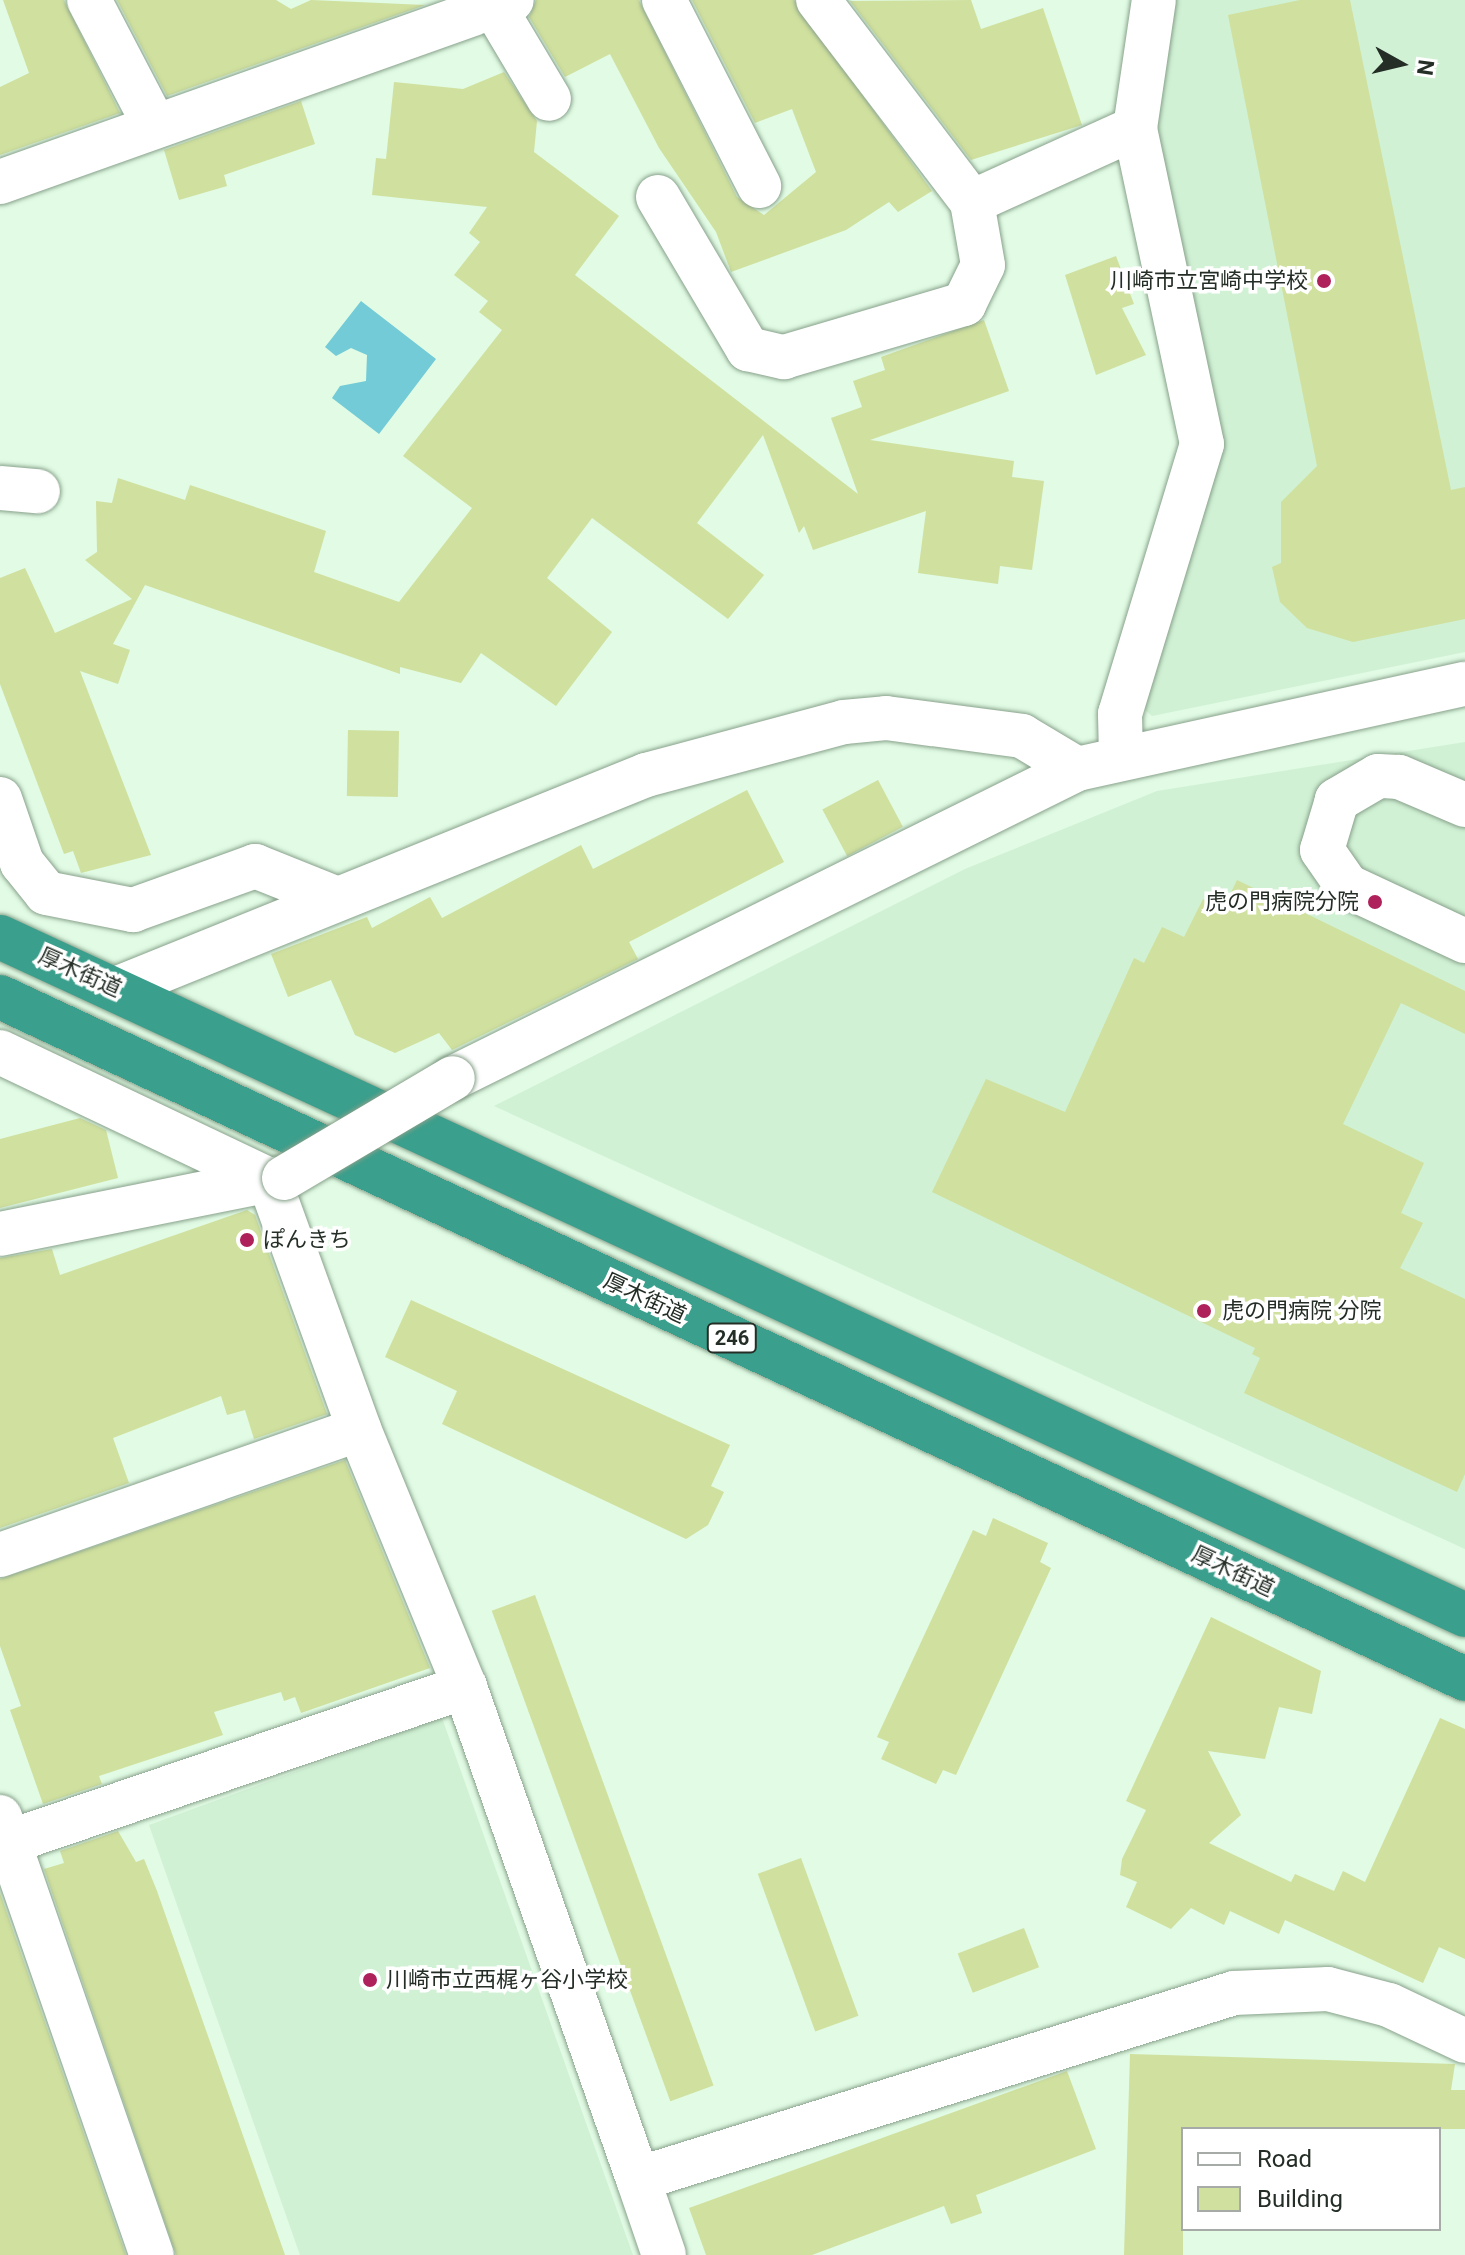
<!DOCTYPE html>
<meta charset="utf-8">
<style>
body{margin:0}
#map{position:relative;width:1465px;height:2255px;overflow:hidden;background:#e1fbe4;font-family:Roboto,"Noto Sans JP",sans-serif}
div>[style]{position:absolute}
.built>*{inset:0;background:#d0f1d4}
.water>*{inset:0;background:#72cbd7}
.building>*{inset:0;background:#d0e09e;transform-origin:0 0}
.roads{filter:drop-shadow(0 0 2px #88a18b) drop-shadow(0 0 2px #88a18b)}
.minor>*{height:44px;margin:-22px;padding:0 22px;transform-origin:22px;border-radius:22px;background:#fff}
.highway>*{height:44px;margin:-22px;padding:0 22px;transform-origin:22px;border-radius:22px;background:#3a9f8c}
.bridges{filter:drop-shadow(0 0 2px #88a18b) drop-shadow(0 0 2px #88a18b)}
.minor-bridge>*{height:44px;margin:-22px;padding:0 22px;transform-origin:22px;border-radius:22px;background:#fff}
.dots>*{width:22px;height:22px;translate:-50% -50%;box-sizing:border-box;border:4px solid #fff;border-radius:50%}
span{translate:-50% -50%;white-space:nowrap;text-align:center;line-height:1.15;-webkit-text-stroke:7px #fff;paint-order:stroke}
.shield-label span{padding:2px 6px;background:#fff;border:2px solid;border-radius:6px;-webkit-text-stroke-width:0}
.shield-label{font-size:20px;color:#242e26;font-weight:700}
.poi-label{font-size:22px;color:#242e26}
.right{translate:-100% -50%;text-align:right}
.left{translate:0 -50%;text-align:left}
.street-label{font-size:22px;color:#242e26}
.legend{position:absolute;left:1181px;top:2127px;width:260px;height:104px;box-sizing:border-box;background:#fff;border:2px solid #a7aba8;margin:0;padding:10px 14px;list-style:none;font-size:24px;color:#242e26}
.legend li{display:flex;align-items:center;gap:16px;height:40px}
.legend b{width:40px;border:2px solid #a7aba8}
.north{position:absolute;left:1361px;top:24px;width:80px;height:80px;-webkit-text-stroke:6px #fff;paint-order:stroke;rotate:98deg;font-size:22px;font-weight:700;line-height:32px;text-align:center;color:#242e26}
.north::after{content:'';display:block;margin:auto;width:28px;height:36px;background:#242e26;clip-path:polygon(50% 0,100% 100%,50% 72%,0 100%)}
</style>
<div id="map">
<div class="built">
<i style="clip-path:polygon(1168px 0,1465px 0,1465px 652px,1152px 716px,1138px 704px,1217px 439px,1151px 123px)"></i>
<i style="clip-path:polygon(1465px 742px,1465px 1549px,494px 1106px,965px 869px,1157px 791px)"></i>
<i style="clip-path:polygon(442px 1718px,633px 2255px,300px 2255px,149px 1825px)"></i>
</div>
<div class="water">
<i style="clip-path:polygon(361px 301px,436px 359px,379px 434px,332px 398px,340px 386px,366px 381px,367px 355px,351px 348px,336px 356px,325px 347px)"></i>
</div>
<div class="building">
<i style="clip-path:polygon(3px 0,64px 0,120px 113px,0 155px,0 87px,29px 73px)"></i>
<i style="clip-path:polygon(117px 0,276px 0,291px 9px,311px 0,425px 5px,167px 96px)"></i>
<i style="clip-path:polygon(536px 0,639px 0,737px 197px,764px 215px,816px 172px,792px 109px,755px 123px,692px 0,794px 0,932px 191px,898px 212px,889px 202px,846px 230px,731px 272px,716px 232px,659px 148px,610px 54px,565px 77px,529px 17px)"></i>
<i style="clip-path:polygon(971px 0,981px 29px,1043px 8px,1082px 125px,971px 160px,850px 1px)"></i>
<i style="clip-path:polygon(1300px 0,1350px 0,1451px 490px,1465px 487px,1465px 619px,1353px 642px,1307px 628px,1280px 602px,1272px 567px,1281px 563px,1281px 502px,1317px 466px,1228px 15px)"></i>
<i style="clip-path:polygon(504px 72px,537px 121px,534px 152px,619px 216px,575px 275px,858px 494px,831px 418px,862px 407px,853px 381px,885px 370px,881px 357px,984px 320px,1009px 391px,870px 440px,1014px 461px,1012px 477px,1044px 481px,1032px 570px,1000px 566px,998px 584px,918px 573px,926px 511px,813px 550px,804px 526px,799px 533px,763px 435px,697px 523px,764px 575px,728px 619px,592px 518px,547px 578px,612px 632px,556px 706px,481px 653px,461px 683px,400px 667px,400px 674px,145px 585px,113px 644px,130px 650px,118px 684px,80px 671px,151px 855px,81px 873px,73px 851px,64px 854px,0 684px,0 578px,25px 568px,55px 633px,132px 599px,85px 560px,97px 552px,96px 501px,112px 503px,118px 478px,185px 500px,190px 485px,326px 531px,314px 572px,399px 602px,472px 508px,403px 456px,502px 330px,479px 312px,488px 301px,454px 275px,480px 242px,469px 233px,487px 207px,372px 195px,376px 158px,386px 159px,394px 82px,463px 89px)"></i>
<i style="clip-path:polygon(301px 101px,315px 144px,224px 175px,227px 186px,179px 200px,164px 150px)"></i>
<i style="clip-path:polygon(1116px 256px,1134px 304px,1122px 308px,1146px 355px,1096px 375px,1065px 275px)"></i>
<i style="left:348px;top:730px;width:51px;height:66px;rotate:1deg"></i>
<i style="left:878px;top:780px;width:53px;height:63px;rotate:62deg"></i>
<i style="clip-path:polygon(747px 790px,784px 862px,629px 942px,638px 959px,452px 1050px,439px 1033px,395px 1053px,355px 1035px,331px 980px,288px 997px,271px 954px,367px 917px,372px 928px,430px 897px,442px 918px,581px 845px,593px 869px)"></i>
<i style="clip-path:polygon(1237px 880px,1465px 991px,1465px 1034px,1401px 1003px,1343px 1124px,1424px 1163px,1401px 1213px,1423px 1223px,1400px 1268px,1465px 1299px,1465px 1474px,1457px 1492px,1244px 1393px,1260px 1358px,1252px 1354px,1255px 1348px,932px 1192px,986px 1079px,1065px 1112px,1134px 958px,1144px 963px,1162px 927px,1184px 937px,1203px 899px,1223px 909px)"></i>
<i style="clip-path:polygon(80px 1118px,106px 1130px,118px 1178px,0 1208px,0 1139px)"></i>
<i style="clip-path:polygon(247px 1210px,255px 1215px,327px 1414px,254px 1439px,245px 1410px,227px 1415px,221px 1396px,113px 1438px,129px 1483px,0 1528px,0 1258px,52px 1249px,60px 1275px)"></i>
<i style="clip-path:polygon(411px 1300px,730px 1445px,711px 1486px,724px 1492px,708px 1525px,686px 1539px,442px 1424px,457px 1391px,385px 1357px)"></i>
<i style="clip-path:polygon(345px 1460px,430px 1668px,301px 1713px,295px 1697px,284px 1701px,281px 1692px,214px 1712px,223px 1735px,99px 1776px,102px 1784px,43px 1804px,10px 1710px,21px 1706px,0 1646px,0 1579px)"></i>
<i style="clip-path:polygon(993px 1518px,1048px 1543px,1040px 1562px,1051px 1568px,956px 1775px,943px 1770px,936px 1784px,881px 1759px,889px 1742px,877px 1737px,973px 1530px,986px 1536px)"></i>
<i style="left:535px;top:1595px;width:522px;height:46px;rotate:70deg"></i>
<i style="clip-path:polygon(1211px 1617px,1321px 1671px,1312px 1714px,1279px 1707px,1265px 1759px,1208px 1751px,1241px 1815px,1209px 1843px,1291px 1882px,1295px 1874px,1334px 1891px,1343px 1871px,1365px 1882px,1440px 1718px,1465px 1729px,1465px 1959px,1439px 1947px,1423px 1983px,1285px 1920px,1279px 1934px,1230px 1911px,1224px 1925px,1191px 1908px,1171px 1929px,1126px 1907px,1137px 1882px,1120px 1875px,1122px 1859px,1146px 1810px,1126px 1801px)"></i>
<i style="clip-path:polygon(118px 1831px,136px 1862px,144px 1859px,157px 1891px,285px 2255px,176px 2255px,44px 1869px,64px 1863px,60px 1851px)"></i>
<i style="left:801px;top:1858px;width:168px;height:46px;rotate:70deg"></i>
<i style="clip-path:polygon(0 1893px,126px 2255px,0 2255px)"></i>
<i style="left:1024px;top:1928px;width:42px;height:71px;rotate:69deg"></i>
<i style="clip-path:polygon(1130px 2054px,1455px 2064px,1451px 2090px,1465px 2090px,1465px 2129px,1183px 2129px,1183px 2255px,1124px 2255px)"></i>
<i style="clip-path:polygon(1067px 2071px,1096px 2149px,976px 2195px,982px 2213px,951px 2224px,944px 2206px,812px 2255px,706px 2255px,689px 2208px)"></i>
</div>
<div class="roads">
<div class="minor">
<i style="left:89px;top:0;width:142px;rotate:62.4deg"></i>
<i style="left:490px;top:0;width:115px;rotate:59.2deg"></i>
<i style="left:664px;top:0;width:209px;rotate:62.9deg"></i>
<i style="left:0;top:182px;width:543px;rotate:-19.57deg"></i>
<i style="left:658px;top:197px;width:177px;rotate:59.4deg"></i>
<i style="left:748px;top:349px;width:37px;rotate:13deg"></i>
<i style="left:784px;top:357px;width:188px;rotate:-16.4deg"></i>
<i style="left:964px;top:304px;width:43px;rotate:-64deg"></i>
<i style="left:983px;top:265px;width:64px;rotate:-99.9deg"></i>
<i style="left:972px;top:202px;width:254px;rotate:-127.3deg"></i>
<i style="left:972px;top:202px;width:179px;rotate:-24.4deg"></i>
<i style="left:0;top:488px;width:38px;rotate:5deg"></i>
<i style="left:1121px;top:756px;width:42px;rotate:-91.4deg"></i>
<i style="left:1120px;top:714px;width:282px;rotate:-73.1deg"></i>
<i style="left:1202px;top:444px;width:323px;rotate:-102deg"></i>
<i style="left:1135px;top:128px;width:129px;rotate:-81.6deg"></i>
<i style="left:0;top:799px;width:68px;rotate:71deg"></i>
<i style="left:22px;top:863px;width:38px;rotate:51deg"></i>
<i style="left:46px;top:893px;width:89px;rotate:11.1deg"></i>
<i style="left:133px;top:910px;width:130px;rotate:-19.8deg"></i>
<i style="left:255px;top:866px;width:86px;rotate:21.8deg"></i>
<i style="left:1465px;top:805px;width:72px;rotate:-157deg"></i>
<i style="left:1399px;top:777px;width:21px;rotate:-177deg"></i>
<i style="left:1378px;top:776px;width:48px;rotate:149.7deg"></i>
<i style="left:1337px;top:800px;width:52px;rotate:106.7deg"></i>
<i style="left:1322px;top:850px;width:44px;rotate:55.2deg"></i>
<i style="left:1347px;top:886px;width:130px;rotate:25deg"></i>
<i style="left:116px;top:989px;width:572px;rotate:-21.99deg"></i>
<i style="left:646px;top:775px;width:205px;rotate:-15deg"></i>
<i style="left:844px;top:722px;width:42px;rotate:-5.4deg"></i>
<i style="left:886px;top:718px;width:137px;rotate:7.5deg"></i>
<i style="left:1022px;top:736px;width:64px;rotate:31deg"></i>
<i style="left:0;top:1052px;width:298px;rotate:25.4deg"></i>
<i style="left:269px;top:1180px;width:265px;rotate:70.1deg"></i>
<i style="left:359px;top:1429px;width:279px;rotate:67.7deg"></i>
<i style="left:465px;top:1687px;width:522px;rotate:70.63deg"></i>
<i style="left:638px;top:2179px;width:624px;rotate:-17.33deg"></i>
<i style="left:1234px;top:1993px;width:94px;rotate:-2.4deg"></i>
<i style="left:1328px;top:1989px;width:63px;rotate:14.7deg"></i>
<i style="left:1389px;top:2005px;width:84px;rotate:25.3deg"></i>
<i style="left:453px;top:1078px;width:696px;rotate:-26.34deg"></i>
<i style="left:1077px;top:769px;width:397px;rotate:-12.4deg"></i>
<i style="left:0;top:1234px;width:281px;rotate:-11.3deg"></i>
<i style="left:0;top:1555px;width:380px;rotate:-19.3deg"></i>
<i style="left:0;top:1817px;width:464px;rotate:70.9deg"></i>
<i style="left:9px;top:1842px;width:482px;rotate:-18.8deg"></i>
<i style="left:638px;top:2179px;width:80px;rotate:71.1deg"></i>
</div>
<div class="highway">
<i style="left:0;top:937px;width:1614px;rotate:24.83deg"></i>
<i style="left:0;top:997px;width:1616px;rotate:24.96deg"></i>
</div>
</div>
<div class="bridges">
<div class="minor-bridge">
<i style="left:284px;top:1178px;width:196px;rotate:-30.6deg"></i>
</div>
</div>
<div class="dots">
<i style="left:1324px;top:281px;background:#ae215b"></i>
<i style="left:1375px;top:902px;background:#ae215b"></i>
<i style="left:247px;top:1240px;background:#ae215b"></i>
<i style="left:1204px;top:1311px;background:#ae215b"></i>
<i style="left:370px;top:1980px;background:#ae215b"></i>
</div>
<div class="shield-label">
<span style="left:732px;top:1338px">246</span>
</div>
<div class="poi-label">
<span class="right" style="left:1308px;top:281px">川崎市立宮崎中学校</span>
<span class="right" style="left:1359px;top:902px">虎の門病院分院</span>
<span class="left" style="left:263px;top:1240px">ぽんきち</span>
<span class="left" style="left:1222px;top:1311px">虎の門病院 分院</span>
<span class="left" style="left:386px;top:1980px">川崎市立西梶ヶ谷小学校</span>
</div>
<div class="street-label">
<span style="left:80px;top:972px;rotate:24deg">厚木街道</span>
<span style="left:645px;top:1298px;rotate:25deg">厚木街道</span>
<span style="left:1233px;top:1571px;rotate:25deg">厚木街道</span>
</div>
<ul class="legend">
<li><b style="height:10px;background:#fff"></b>Road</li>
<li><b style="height:22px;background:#d0e09e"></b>Building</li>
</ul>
<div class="north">N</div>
</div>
